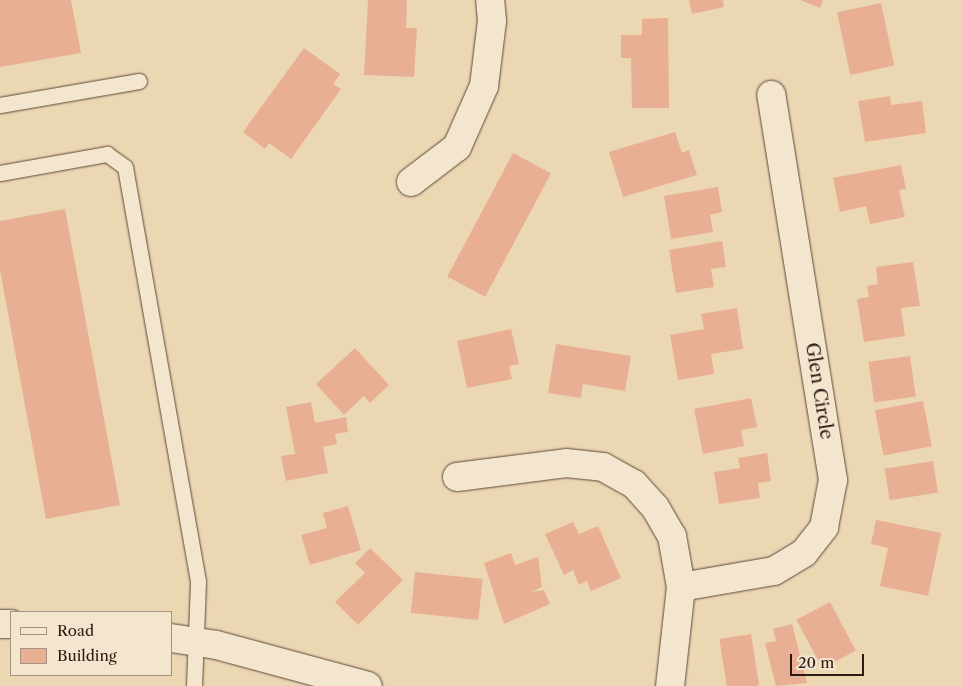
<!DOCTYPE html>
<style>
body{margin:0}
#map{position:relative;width:962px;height:686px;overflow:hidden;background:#ecd7b3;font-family:"Libre Caslon Text",serif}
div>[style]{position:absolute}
.building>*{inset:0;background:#e9af95;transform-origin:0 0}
.roads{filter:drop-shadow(0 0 1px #5d483a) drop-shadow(0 0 1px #5d483a)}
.lane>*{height:15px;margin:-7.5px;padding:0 7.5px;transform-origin:7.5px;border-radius:7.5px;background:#f3e5ce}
.street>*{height:28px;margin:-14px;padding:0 14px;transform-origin:14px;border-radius:14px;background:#f3e5ce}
.secondary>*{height:28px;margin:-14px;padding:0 14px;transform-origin:14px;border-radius:14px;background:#f3e5ce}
span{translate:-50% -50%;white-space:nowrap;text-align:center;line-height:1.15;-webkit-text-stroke:5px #f3e5ce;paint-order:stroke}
.street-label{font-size:18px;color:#2d1911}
.legend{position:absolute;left:10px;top:611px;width:162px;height:65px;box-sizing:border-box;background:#f3e5ce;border:1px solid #a49382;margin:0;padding:6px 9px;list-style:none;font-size:15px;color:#2d1911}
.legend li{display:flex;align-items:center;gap:10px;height:25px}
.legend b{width:25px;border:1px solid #a49382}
.scale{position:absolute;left:790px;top:654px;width:74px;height:22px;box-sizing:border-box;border:2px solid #2d1911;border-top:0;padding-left:6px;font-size:15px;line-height:18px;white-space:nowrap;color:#2d1911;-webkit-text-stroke:4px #f3e5ce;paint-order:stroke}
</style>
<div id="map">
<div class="building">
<i style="clip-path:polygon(0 0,71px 0,81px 53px,0 67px)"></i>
<i style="clip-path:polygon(368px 0,407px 0,406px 28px,417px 28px,414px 77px,364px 75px)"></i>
<i style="clip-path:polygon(689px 0,723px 0,724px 7px,692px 14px)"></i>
<i style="clip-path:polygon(800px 0,823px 0,820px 8px)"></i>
<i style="left:881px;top:3px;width:64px;height:45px;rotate:78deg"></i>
<i style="clip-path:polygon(668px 18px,669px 108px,632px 108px,631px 58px,621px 58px,621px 35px,642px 35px,642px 19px)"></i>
<i style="clip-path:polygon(304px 48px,340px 74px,333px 84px,341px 89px,291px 159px,269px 143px,265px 149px,243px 132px)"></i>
<i style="clip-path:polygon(890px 96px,891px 105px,922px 101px,926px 133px,865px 142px,858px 101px)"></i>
<i style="clip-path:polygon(675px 132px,682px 153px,689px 150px,697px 175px,623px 197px,609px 152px)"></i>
<i style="left:513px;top:153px;width:43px;height:140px;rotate:28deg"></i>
<i style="clip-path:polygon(901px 165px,906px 189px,899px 190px,905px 217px,870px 224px,866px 206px,840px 212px,833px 178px)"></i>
<i style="clip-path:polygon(718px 187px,722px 212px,710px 215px,713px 232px,671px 239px,664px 196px)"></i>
<i style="clip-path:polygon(65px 209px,120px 505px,46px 519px,0 270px,0 221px)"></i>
<i style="clip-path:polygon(722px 241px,726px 267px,711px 269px,714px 287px,676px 293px,669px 250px)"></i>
<i style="clip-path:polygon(913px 262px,920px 306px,901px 308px,905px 336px,864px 342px,857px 299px,869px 297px,867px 286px,878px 284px,876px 267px)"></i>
<i style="clip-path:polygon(737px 308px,743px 349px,711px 354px,714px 374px,678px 380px,670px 335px,704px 329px,701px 314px)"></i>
<i style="clip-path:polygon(511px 329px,519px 364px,509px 366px,512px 379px,467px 388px,457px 341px)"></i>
<i style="clip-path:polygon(556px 344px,631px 356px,625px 391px,583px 384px,581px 398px,548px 393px)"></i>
<i style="clip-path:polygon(355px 348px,389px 385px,370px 403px,364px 396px,344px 415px,316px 384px)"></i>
<i style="left:910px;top:356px;width:41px;height:42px;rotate:82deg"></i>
<i style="clip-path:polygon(751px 398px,757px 427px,741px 430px,744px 446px,703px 454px,694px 409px)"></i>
<i style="left:923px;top:401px;width:46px;height:49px;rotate:79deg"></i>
<i style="clip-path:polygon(311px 402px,315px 423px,346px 417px,348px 432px,335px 434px,337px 444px,323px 447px,328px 473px,286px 481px,281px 456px,295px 454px,286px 407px)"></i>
<i style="clip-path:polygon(767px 453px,771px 481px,758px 483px,760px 498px,719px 504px,714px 472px,740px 468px,738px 458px)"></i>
<i style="left:933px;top:461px;width:32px;height:49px;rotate:81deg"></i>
<i style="clip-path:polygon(348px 506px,361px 550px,310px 565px,301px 535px,327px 528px,323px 513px)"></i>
<i style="clip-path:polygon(876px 520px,941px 533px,928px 596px,880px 586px,888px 548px,871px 544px)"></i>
<i style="clip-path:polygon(573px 522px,579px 534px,598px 526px,621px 578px,591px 591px,587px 581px,579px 585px,573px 570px,564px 575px,545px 534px)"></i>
<i style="clip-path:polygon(370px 548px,403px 580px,358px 625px,335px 602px,365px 573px,355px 563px)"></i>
<i style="clip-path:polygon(511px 553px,515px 565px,538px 557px,542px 587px,531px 592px,544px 590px,550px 604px,504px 624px,484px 563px)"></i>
<i style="left:415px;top:572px;width:68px;height:41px;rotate:6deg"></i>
<i style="left:830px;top:602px;width:55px;height:38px;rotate:62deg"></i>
<i style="clip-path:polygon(792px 624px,807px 683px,776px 686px,765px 643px,776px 641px,773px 629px)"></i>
<i style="left:751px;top:634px;width:52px;height:32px;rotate:81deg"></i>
</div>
<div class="roads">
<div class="lane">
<i style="left:0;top:105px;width:141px;rotate:-9.8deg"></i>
<i style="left:0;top:173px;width:109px;rotate:-10.1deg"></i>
<i style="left:107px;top:154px;width:22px;rotate:36deg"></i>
<i style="left:125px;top:167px;width:421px;rotate:80deg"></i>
<i style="left:198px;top:582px;width:104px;rotate:92.2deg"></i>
</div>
<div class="street">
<i style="left:411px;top:182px;width:58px;rotate:-37.3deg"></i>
<i style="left:457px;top:147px;width:67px;rotate:-66.1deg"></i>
<i style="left:484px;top:86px;width:65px;rotate:-83deg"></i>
<i style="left:492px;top:21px;width:21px;rotate:-95deg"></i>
<i style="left:457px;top:477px;width:110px;rotate:-7.3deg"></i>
<i style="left:566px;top:463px;width:37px;rotate:6deg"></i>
<i style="left:603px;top:467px;width:35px;rotate:29deg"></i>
<i style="left:634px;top:484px;width:31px;rotate:48deg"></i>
<i style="left:655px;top:507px;width:34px;rotate:60deg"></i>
<i style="left:672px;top:536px;width:52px;rotate:80deg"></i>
<i style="left:681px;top:587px;width:100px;rotate:96.3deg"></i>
<i style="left:681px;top:587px;width:94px;rotate:-9.8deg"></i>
<i style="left:774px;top:571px;width:35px;rotate:-31deg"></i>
<i style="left:804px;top:553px;width:33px;rotate:-52deg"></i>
<i style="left:824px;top:527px;width:48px;rotate:-79.2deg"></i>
<i style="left:833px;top:480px;width:390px;rotate:-99.1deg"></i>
</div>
<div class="secondary">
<i style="left:0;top:624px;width:11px"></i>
<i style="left:171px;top:638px;width:46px;rotate:8.8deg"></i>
<i style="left:216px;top:645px;width:157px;rotate:15.1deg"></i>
</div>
</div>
<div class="street-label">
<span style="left:819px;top:391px;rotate:81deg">Glen Circle</span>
</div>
<ul class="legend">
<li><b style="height:6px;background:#f3e5ce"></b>Road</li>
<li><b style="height:14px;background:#e9af95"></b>Building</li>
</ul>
<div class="scale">20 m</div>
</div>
